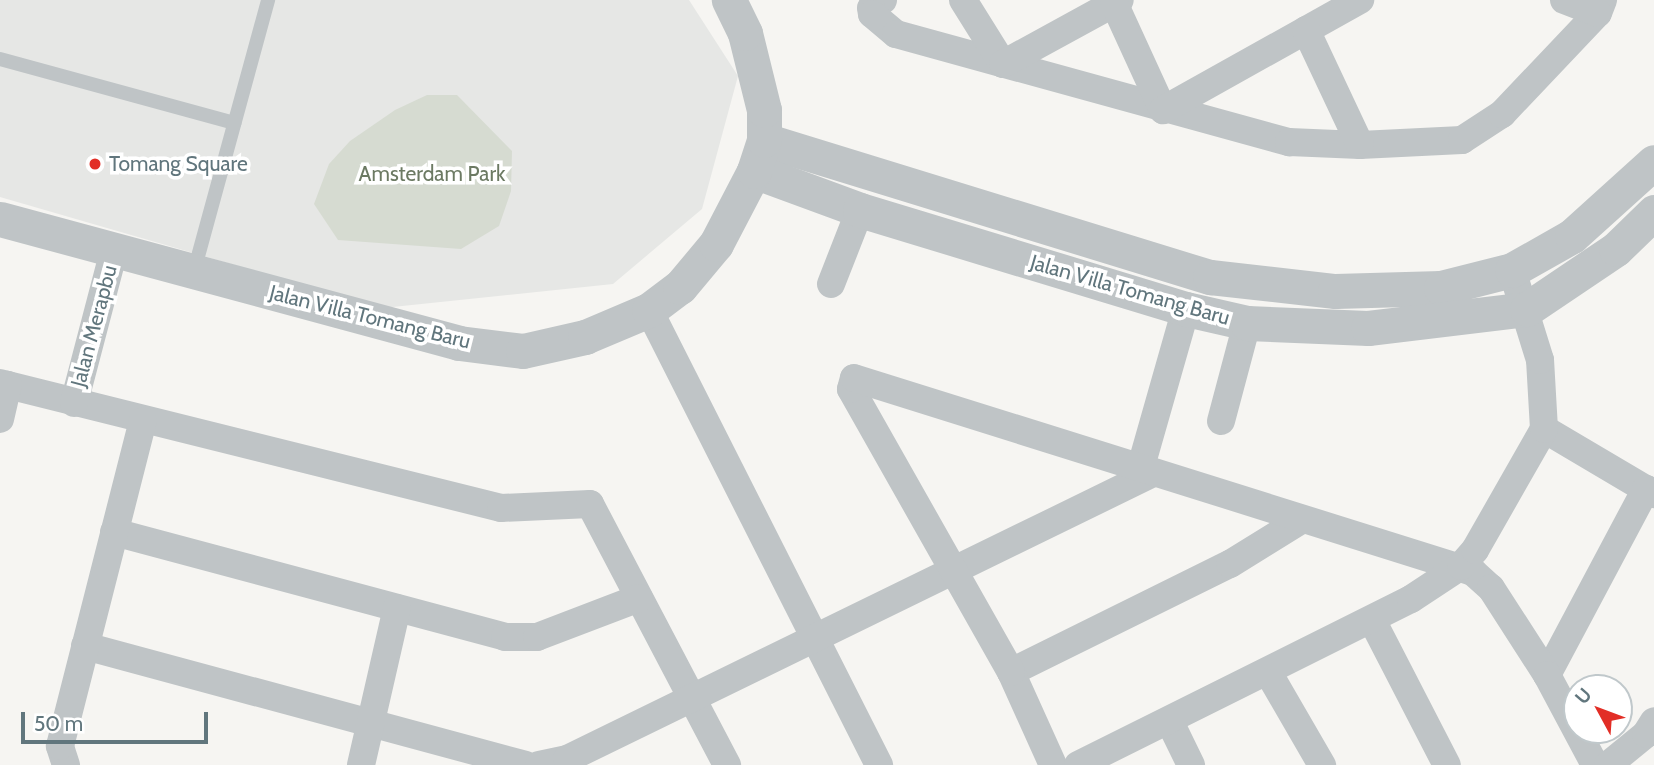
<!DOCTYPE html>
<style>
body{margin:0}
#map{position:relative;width:1654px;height:765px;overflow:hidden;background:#f6f5f2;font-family:Cabin,sans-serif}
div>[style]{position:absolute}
.built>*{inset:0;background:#e6e7e5}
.green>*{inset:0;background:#d6dbd1}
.service>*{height:14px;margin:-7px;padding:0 7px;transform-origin:7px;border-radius:7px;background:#bfc4c6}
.minor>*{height:28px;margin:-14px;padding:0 14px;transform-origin:14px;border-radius:14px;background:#bfc4c6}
.tertiary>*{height:35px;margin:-17.5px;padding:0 17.5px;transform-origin:17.5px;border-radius:17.5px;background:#bfc4c6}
.dots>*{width:19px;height:19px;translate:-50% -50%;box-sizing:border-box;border:4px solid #fff;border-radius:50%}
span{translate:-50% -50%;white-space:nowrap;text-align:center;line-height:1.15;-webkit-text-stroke:7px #fff;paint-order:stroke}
.poi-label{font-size:21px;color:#61767d}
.left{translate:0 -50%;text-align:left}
.park-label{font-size:21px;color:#6c7a63}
.street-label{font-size:21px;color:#61767d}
.north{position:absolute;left:1563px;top:674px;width:70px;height:70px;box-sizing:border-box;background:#fff;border:2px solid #c0c8cb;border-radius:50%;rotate:311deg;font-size:19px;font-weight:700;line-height:28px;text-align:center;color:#61767d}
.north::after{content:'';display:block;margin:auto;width:24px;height:32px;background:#e22e26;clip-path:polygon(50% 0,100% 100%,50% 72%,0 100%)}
.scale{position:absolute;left:21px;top:712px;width:187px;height:32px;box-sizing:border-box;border:4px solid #61767d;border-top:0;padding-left:9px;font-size:21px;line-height:24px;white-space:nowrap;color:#61767d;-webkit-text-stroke:5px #fff;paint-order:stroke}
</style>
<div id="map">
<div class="built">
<i style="clip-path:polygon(0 0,689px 0,738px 76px,702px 209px,613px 284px,383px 308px,0 197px)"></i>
</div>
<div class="green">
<i style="clip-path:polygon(427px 95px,457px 95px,512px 151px,511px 191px,499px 226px,461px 249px,338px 240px,314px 204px,329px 164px,350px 141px,395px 110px)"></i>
</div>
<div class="service">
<i style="left:0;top:59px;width:243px;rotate:15.3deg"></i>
<i style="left:194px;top:271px;width:281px;rotate:-74.7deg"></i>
</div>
<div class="minor">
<i style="left:883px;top:0;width:14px;rotate:146deg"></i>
<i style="left:871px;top:8px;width:6px;rotate:81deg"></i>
<i style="left:872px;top:14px;width:31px;rotate:40deg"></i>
<i style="left:896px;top:34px;width:408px;rotate:15.4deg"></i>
<i style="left:1289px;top:142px;width:71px;rotate:2.4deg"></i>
<i style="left:1360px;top:145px;width:102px;rotate:-2.8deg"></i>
<i style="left:1462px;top:140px;width:48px;rotate:-33deg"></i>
<i style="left:1502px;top:114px;width:139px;rotate:-46.5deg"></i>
<i style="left:1598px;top:13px;width:14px;rotate:-69deg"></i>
<i style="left:963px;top:0;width:75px;rotate:58deg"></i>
<i style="left:1003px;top:64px;width:133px;rotate:-28.7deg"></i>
<i style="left:1564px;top:0;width:36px;rotate:21deg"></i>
<i style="left:1114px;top:3px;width:118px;rotate:65.4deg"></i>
<i style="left:1163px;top:110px;width:226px;rotate:-29.2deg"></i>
<i style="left:1306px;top:30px;width:127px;rotate:64.8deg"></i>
<i style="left:831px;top:284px;width:79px;rotate:-68.6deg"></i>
<i style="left:649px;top:310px;width:510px;rotate:63.18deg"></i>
<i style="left:0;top:383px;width:516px;rotate:14.01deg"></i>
<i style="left:501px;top:508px;width:89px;rotate:-2.6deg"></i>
<i style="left:590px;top:504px;width:295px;rotate:62.3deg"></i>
<i style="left:74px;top:403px;width:158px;rotate:-75.3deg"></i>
<i style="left:0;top:419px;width:35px;rotate:-77deg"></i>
<i style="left:1221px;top:421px;width:101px;rotate:-75.1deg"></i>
<i style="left:1544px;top:429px;width:128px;rotate:30.6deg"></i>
<i style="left:1140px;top:470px;width:167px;rotate:-74.1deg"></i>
<i style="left:114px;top:532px;width:405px;rotate:15deg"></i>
<i style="left:505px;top:637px;width:32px"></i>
<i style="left:537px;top:637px;width:109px;rotate:-20.9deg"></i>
<i style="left:1372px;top:620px;width:163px;rotate:62.7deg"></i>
<i style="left:85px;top:646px;width:456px;rotate:15.1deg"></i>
<i style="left:1011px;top:672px;width:244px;rotate:-26.3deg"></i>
<i style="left:1230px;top:564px;width:84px;rotate:-31.8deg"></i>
<i style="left:1268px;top:672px;width:108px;rotate:59.9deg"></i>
<i style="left:1547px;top:675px;width:211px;rotate:-62deg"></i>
<i style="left:1170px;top:722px;width:48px;rotate:64deg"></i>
<i style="left:66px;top:765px;width:20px;rotate:-108deg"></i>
<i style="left:60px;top:746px;width:335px;rotate:-75.7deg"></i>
<i style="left:361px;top:765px;width:161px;rotate:-77.1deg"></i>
<i style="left:539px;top:765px;width:29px;rotate:-12deg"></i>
<i style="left:567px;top:759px;width:650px;rotate:-26.01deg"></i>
<i style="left:1053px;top:765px;width:102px;rotate:-114.3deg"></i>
<i style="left:1011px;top:672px;width:325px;rotate:-119.5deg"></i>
<i style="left:851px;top:389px;width:11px;rotate:-75deg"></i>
<i style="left:854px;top:378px;width:649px;rotate:17.4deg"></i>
<i style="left:1473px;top:572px;width:24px;rotate:42deg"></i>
<i style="left:1491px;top:588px;width:103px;rotate:57.2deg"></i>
<i style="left:1547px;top:675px;width:102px;rotate:61.9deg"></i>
<i style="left:1078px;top:765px;width:372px;rotate:-26.5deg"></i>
<i style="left:1411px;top:599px;width:60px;rotate:-33.4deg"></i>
<i style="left:1461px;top:566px;width:21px;rotate:-49deg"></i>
<i style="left:1475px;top:550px;width:139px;rotate:-60.3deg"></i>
<i style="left:1544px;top:429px;width:69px;rotate:-93.3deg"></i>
<i style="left:1540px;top:360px;width:94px;rotate:-107.3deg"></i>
<i style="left:1608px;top:765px;width:49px;rotate:-39.2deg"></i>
<i style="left:1646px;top:734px;width:15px;rotate:-58deg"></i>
</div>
<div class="tertiary">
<i style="left:764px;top:140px;width:467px;rotate:17.1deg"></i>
<i style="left:1210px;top:277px;width:126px;rotate:6.4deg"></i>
<i style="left:1335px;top:291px;width:106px;rotate:-1.6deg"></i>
<i style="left:1441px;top:288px;width:73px;rotate:-14.2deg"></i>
<i style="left:1512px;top:270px;width:69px;rotate:-29.5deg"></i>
<i style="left:1572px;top:236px;width:110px;rotate:-42.1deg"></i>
<i style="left:754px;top:171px;width:113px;rotate:20.2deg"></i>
<i style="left:860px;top:210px;width:341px;rotate:16.9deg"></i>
<i style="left:1186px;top:309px;width:63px;rotate:12.9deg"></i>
<i style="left:1247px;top:323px;width:121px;rotate:2.4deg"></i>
<i style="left:1368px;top:328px;width:160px;rotate:-6.8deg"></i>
<i style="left:1527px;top:309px;width:107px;rotate:-34deg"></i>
<i style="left:1616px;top:249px;width:53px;rotate:-44.2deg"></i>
<i style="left:0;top:219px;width:475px;rotate:15.1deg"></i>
<i style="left:459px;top:343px;width:64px;rotate:7.1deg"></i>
<i style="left:523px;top:351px;width:64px;rotate:-12.7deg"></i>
<i style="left:585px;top:337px;width:69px;rotate:-22.9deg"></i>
<i style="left:649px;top:310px;width:39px;rotate:-37deg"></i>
<i style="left:680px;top:287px;width:56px;rotate:-50.1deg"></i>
<i style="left:716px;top:244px;width:82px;rotate:-62.5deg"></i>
<i style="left:754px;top:171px;width:33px;rotate:-72deg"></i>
<i style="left:764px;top:140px;width:30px;rotate:-90deg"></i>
<i style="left:764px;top:110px;width:79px;rotate:-103.9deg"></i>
<i style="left:745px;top:33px;width:37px;rotate:-116deg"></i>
</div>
<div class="dots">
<i style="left:95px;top:164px;background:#e22e26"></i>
</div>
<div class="poi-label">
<span class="left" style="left:109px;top:164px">Tomang Square</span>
</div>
<div class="park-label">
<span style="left:432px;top:174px">Amsterdam Park</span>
</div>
<div class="street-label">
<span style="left:1130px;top:290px;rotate:16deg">Jalan Villa Tomang Baru</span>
<span style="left:370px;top:317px;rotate:14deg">Jalan Villa Tomang Baru</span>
<span style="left:94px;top:326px;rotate:-75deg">Jalan Merapbu</span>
</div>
<div class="north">U</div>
<div class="scale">50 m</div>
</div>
